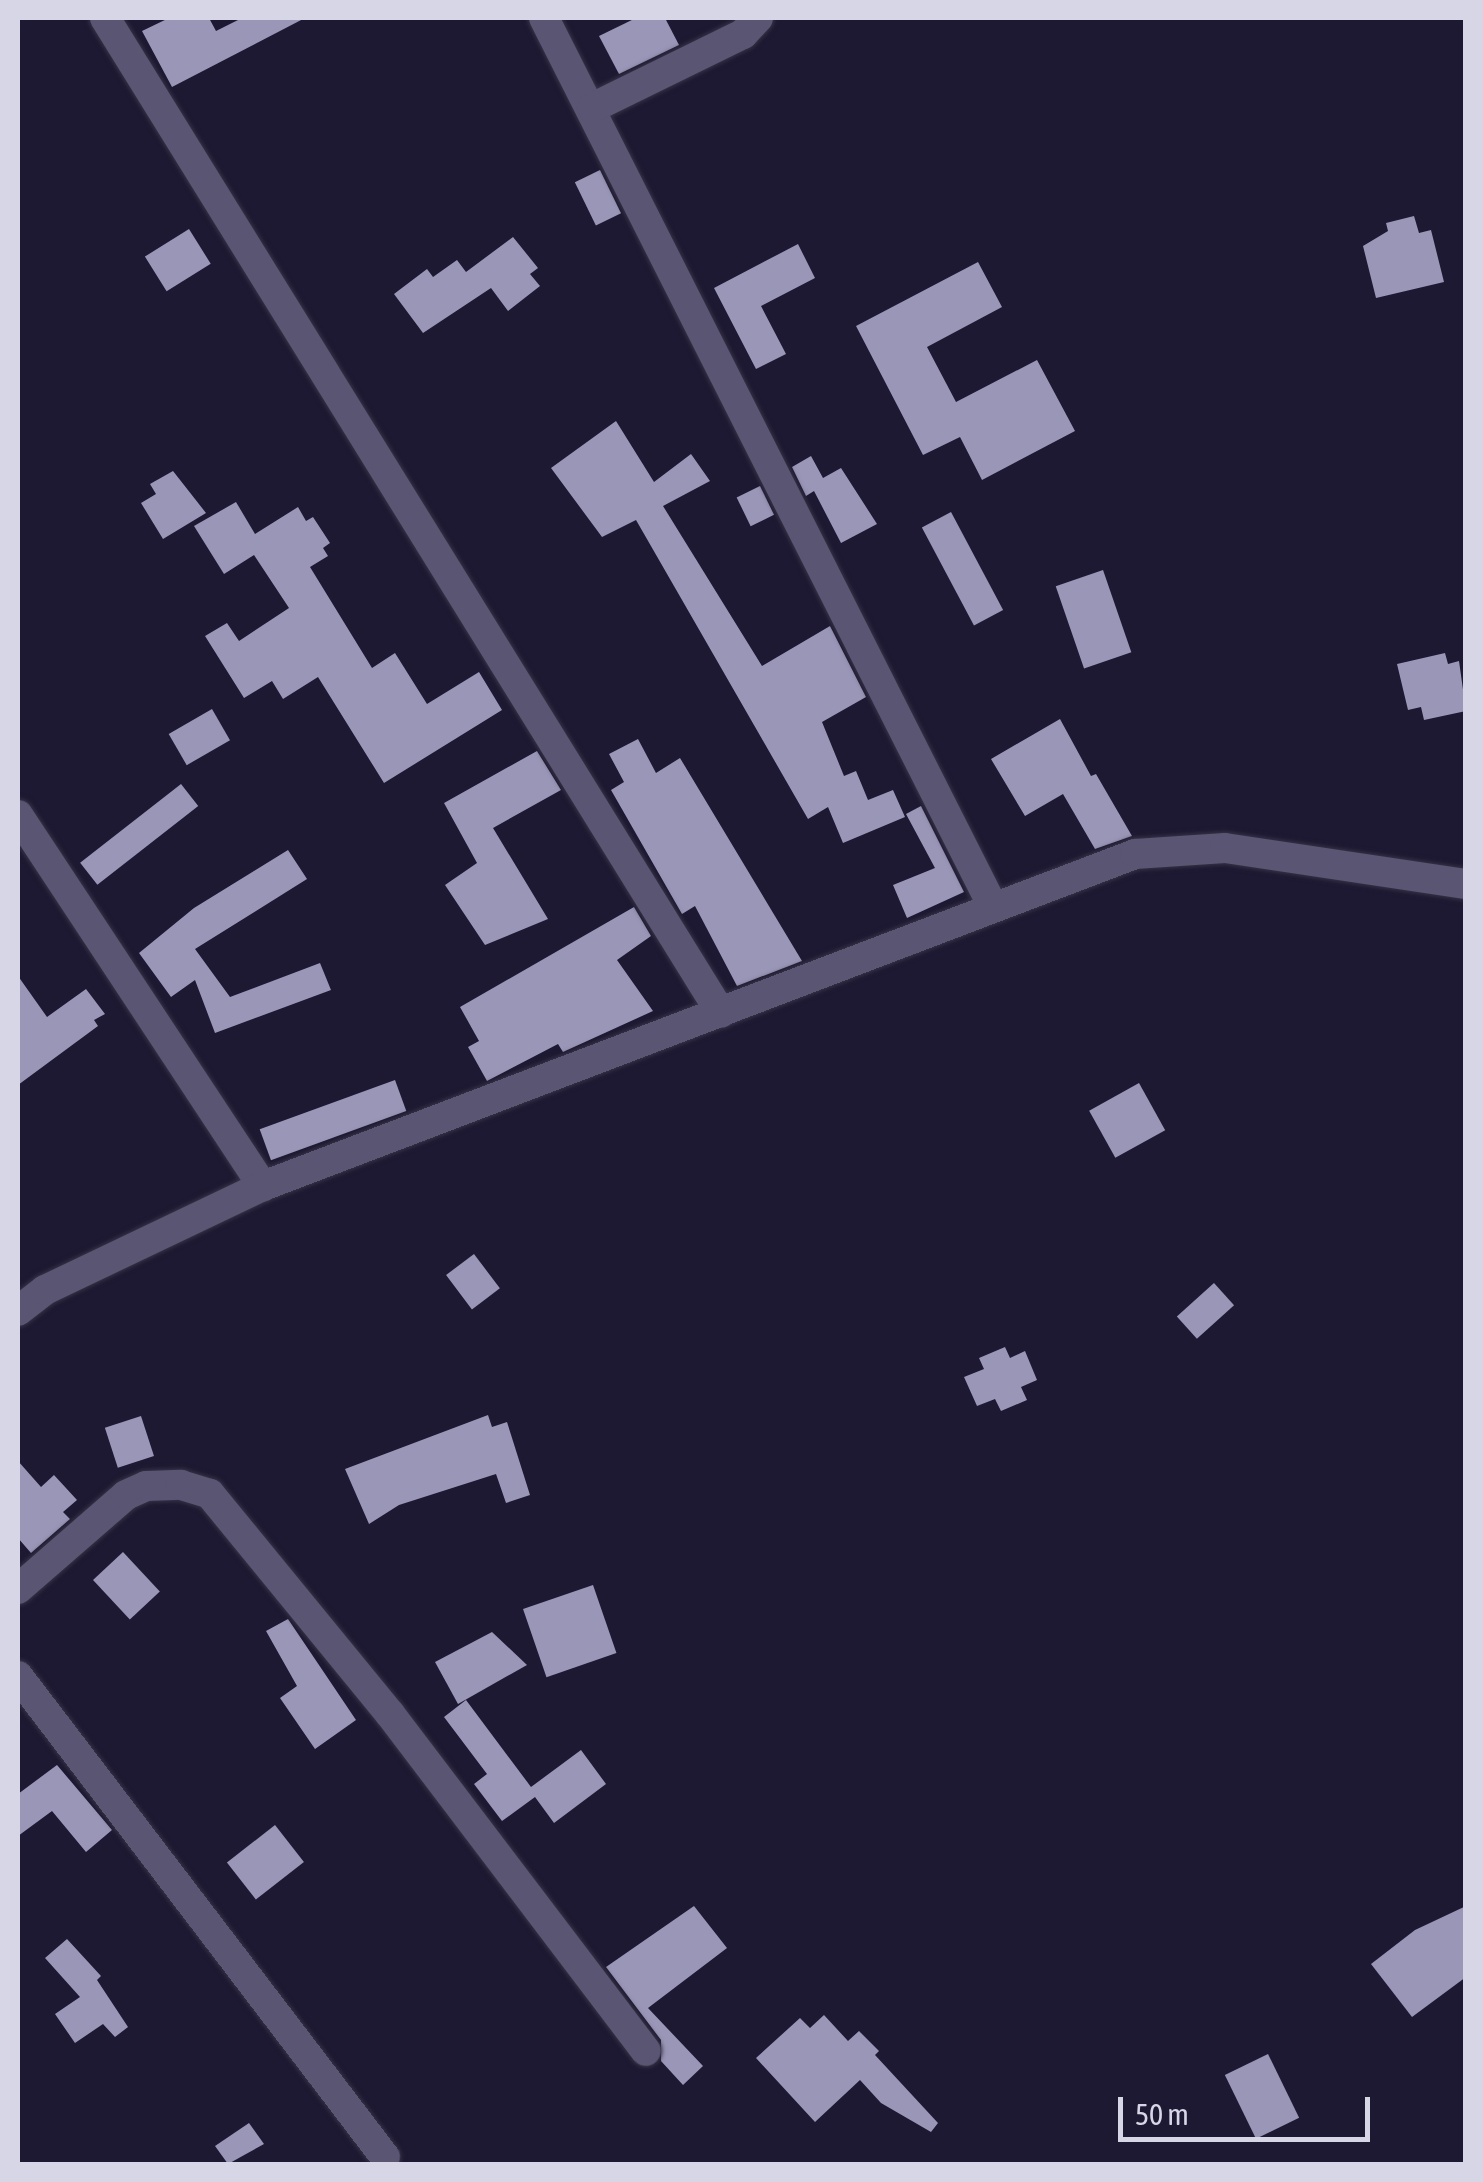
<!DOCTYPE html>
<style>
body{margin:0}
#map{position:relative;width:1483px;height:2182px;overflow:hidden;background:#1d1932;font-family:"Asap Condensed",sans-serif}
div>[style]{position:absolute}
.building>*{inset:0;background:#9a96b7;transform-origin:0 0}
.roads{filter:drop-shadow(0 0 2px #363246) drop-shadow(0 0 2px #363246)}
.minor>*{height:30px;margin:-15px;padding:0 15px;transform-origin:15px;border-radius:15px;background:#595573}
span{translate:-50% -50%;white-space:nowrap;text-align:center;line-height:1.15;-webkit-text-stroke:10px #1d1932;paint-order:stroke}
.frame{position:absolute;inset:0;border:20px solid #d7d6e7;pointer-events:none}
.scale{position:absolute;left:1118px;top:2097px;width:252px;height:45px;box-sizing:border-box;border:5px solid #d7d6e7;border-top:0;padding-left:12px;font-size:30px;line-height:35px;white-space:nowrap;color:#d7d6e7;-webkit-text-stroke:8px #1d1932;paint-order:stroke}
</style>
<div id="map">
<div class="building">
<i style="clip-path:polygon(169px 18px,209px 18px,216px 31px,242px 18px,305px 18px,172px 87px,142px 31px)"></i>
<i style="clip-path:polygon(636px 18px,665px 18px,679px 45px,619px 74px,599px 36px)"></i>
<i style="left:600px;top:170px;width:48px;height:28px;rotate:64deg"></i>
<i style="clip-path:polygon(1414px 216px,1419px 233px,1431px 230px,1444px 282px,1376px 298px,1363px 246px,1388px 231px,1386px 223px)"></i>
<i style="left:189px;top:229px;width:41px;height:52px;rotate:58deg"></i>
<i style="clip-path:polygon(513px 237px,538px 268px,530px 274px,540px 286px,508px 311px,491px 288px,423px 333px,394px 294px,427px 269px,433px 277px,457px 260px,466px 272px)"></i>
<i style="clip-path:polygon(798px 244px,815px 278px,761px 306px,786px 354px,756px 369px,714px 288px)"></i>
<i style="clip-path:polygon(978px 262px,1002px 307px,927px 347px,956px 402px,1037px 360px,1075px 431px,982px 480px,960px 437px,923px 455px,856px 326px)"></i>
<i style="clip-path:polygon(616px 421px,654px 482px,691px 454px,710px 481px,663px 506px,762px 666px,830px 626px,866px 697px,822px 722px,844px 776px,856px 771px,868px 800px,893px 790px,905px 817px,843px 843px,828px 807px,808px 819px,636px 520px,602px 537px,551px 468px)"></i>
<i style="clip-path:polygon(811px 456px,823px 478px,841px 468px,877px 524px,841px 543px,814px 491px,806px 496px,792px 467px)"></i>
<i style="clip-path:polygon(173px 471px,206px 513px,163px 539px,141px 503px,156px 494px,150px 484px)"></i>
<i style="left:760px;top:486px;width:32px;height:26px;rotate:64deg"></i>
<i style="clip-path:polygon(236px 502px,255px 534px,298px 507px,306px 521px,313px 517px,330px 543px,323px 548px,328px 556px,310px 567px,372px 668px,395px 653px,427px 704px,479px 672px,502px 710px,384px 783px,318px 677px,283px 699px,272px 681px,244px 698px,205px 636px,227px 623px,239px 641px,289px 608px,254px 555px,224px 574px,194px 526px)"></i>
<i style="left:951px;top:512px;width:111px;height:33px;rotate:62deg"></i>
<i style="left:1103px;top:570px;width:87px;height:50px;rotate:71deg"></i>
<i style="clip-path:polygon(1445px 653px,1448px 664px,1459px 661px,1466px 711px,1424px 720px,1421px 707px,1408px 710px,1397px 664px)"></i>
<i style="left:212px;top:709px;width:36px;height:50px;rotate:60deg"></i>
<i style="clip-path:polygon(1060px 719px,1091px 776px,1096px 774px,1132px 836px,1095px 849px,1063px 794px,1025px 816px,991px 759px)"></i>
<i style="clip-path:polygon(638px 739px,656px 773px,680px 758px,802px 961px,737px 986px,695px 906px,682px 914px,611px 790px,624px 782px,609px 754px)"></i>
<i style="clip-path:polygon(537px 751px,561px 790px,493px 828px,548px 919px,485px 945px,445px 885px,477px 863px,444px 803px)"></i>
<i style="left:181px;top:784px;width:28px;height:128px;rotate:52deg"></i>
<i style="clip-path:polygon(921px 806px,964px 892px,907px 918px,893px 885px,935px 868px,906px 814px)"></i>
<i style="clip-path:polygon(288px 850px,307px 879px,195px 949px,230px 997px,320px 963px,331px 990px,215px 1033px,195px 980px,171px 997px,139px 953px,194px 908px)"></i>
<i style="clip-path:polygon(634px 907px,651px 936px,617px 960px,653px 1011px,563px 1052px,558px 1044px,487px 1081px,468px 1047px,479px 1041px,460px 1007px)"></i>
<i style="clip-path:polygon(18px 976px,47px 1017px,86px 989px,105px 1014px,94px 1020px,98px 1026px,18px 1085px)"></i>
<i style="left:395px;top:1080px;width:33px;height:144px;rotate:70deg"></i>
<i style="left:1139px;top:1083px;width:54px;height:57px;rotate:61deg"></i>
<i style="left:474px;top:1254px;width:43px;height:35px;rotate:53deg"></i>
<i style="left:1214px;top:1283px;width:30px;height:50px;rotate:48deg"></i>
<i style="clip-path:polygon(1005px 1347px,1010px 1358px,1025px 1351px,1037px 1380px,1021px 1387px,1027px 1400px,1001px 1411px,995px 1399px,977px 1406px,964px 1377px,984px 1369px,979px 1358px)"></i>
<i style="clip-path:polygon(488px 1415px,492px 1427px,507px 1422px,530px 1495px,506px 1503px,496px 1474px,399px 1505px,369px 1524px,345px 1469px)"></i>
<i style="left:141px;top:1416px;width:42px;height:38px;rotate:72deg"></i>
<i style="clip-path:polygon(18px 1461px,41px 1487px,54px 1475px,77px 1500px,63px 1512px,70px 1519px,31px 1553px,18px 1538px)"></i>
<i style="left:123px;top:1552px;width:54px;height:41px;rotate:47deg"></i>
<i style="left:593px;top:1585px;width:72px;height:74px;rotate:71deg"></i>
<i style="clip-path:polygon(288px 1619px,356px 1720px,315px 1749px,280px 1698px,297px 1686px,266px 1631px)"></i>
<i style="clip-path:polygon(492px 1632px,527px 1665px,458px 1704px,435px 1662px)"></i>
<i style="clip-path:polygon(466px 1700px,531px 1787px,581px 1750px,606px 1784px,554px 1823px,535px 1797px,502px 1821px,474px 1784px,487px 1774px,444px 1717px)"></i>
<i style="clip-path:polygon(57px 1765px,112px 1830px,86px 1852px,52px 1811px,18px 1836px,18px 1794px)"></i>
<i style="left:275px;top:1825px;width:47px;height:61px;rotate:52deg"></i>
<i style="clip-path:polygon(694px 1906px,727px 1948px,648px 2008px,703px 2066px,683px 2085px,661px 2061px,661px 2040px,606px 1967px)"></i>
<i style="clip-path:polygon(1466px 1906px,1466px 1977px,1412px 2017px,1371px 1964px,1415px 1930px)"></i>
<i style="clip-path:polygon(67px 1939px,101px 1976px,97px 1980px,128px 2027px,115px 2037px,103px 2024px,75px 2043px,55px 2014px,80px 1997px,45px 1958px)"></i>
<i style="clip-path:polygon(824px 2015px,848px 2041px,859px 2031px,879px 2051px,875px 2055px,938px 2123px,931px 2132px,881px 2103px,860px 2080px,815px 2122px,756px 2058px,800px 2018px,810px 2028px)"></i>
<i style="left:1268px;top:2054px;width:71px;height:48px;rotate:64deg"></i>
<i style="clip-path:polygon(249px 2123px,264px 2144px,228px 2164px,215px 2146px)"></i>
</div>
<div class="roads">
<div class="minor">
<i style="left:105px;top:18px;width:1170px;rotate:58.24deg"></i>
<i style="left:544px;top:18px;width:996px;rotate:63.2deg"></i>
<i style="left:592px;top:108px;width:168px;rotate:-26.1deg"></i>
<i style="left:743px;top:34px;width:22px;rotate:-47deg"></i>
<i style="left:18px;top:815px;width:445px;rotate:56.6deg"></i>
<i style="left:18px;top:1311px;width:34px;rotate:-38deg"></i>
<i style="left:45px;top:1290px;width:242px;rotate:-25.5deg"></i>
<i style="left:263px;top:1186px;width:933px;rotate:-20.84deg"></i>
<i style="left:1135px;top:854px;width:90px;rotate:-3.8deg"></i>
<i style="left:1225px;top:848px;width:244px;rotate:8.5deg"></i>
<i style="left:18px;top:1589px;width:143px;rotate:-41deg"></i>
<i style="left:126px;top:1495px;width:22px;rotate:-24deg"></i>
<i style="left:146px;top:1486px;width:35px;rotate:-2deg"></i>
<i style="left:181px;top:1485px;width:30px;rotate:17deg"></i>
<i style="left:210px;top:1494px;width:284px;rotate:50.7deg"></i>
<i style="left:390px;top:1714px;width:423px;rotate:52.8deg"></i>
<i style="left:18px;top:1676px;width:605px;rotate:52.66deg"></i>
</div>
</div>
<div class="frame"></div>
<div class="scale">50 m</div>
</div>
